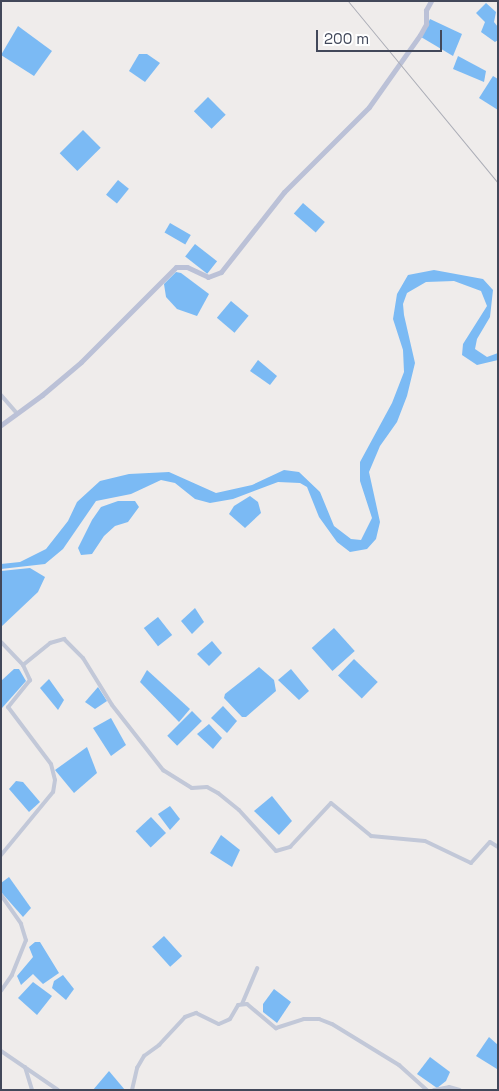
<!DOCTYPE html>
<style>
body{margin:0}
#map{position:relative;width:499px;height:1091px;overflow:hidden;background:#efeceb;font-family:"Space Grotesk",sans-serif}
div>[style]{position:absolute}
.water>*{inset:0;background:#7bbaf4;transform-origin:0 0}
.minor>*{height:4px;margin:-2px;padding:0 2px;transform-origin:2px;border-radius:2px;background:#c2c8d8}
.secondary>*{height:5px;margin:-2.5px;padding:0 2.5px;transform-origin:2.5px;border-radius:2.5px;background:#bbc1d7}
.rail>*{height:1px;margin:-0.5px;padding:0 0.5px;transform-origin:0.5px;border-radius:0.5px;background:#acaeb7}
span{translate:-50% -50%;white-space:nowrap;text-align:center;line-height:1.15;-webkit-text-stroke:4px #fff;paint-order:stroke}
.frame{position:absolute;inset:0;border:2px solid #42485a;pointer-events:none}
.scale{position:absolute;left:316px;top:30px;width:126px;height:22px;box-sizing:border-box;border:2px solid #42485a;border-top:0;padding-left:6px;font-size:15px;line-height:18px;white-space:nowrap;color:#42485a;-webkit-text-stroke:4px #fff;paint-order:stroke}
</style>
<div id="map">
<div class="water">
<i style="clip-path:polygon(486px 3px,496px 12px,494px 22px,498px 27px,498px 40px,495px 42px,481px 32px,485px 22px,476px 13px)"></i>
<i style="clip-path:polygon(430px 19px,462px 34px,453px 56px,421px 37px)"></i>
<i style="clip-path:polygon(18px 26px,52px 51px,34px 76px,1px 55px)"></i>
<i style="clip-path:polygon(139px 54px,147px 54px,160px 63px,145px 82px,129px 71px)"></i>
<i style="clip-path:polygon(458px 56px,486px 71px,484px 82px,453px 69px)"></i>
<i style="clip-path:polygon(493px 76px,498px 79px,498px 110px,479px 98px)"></i>
<i style="left:208px;top:97px;width:25px;height:20px;rotate:45deg"></i>
<i style="left:83px;top:130px;width:25px;height:33px;rotate:45deg"></i>
<i style="left:118px;top:180px;width:14px;height:19px;rotate:39deg"></i>
<i style="left:303px;top:203px;width:29px;height:14px;rotate:41deg"></i>
<i style="left:170px;top:223px;width:24px;height:11px;rotate:30deg"></i>
<i style="left:195px;top:244px;width:28px;height:16px;rotate:38deg"></i>
<i style="clip-path:polygon(434px 270px,483px 279px,493px 290px,490px 317px,477px 339px,475px 349px,487px 357px,498px 353px,498px 360px,477px 365px,462px 355px,463px 344px,487px 306px,481px 291px,454px 281px,426px 282px,407px 293px,403px 304px,404px 315px,415px 363px,407px 396px,397px 422px,380px 446px,369px 472px,380px 522px,376px 539px,367px 549px,350px 552px,337px 542px,319px 517px,307px 487px,300px 483px,278px 482px,233px 499px,210px 503px,195px 499px,175px 483px,161px 480px,131px 494px,96px 501px,63px 549px,45px 564px,1px 569px,1px 564px,20px 562px,46px 549px,68px 521px,77px 502px,100px 481px,129px 474px,169px 472px,216px 493px,252px 485px,284px 470px,299px 472px,320px 492px,334px 526px,351px 539px,361px 540px,372px 518px,360px 481px,360px 462px,392px 403px,404px 372px,403px 350px,393px 319px,397px 294px,408px 275px)"></i>
<i style="clip-path:polygon(176px 272px,181px 273px,209px 294px,197px 316px,177px 309px,166px 297px,164px 284px)"></i>
<i style="left:231px;top:301px;width:23px;height:22px;rotate:40deg"></i>
<i style="clip-path:polygon(258px 360px,277px 376px,270px 385px,250px 371px)"></i>
<i style="clip-path:polygon(250px 496px,258px 502px,261px 513px,245px 528px,229px 514px,234px 506px)"></i>
<i style="clip-path:polygon(118px 501px,135px 501px,139px 507px,128px 522px,115px 526px,104px 536px,92px 554px,81px 555px,78px 548px,92px 520px,101px 507px)"></i>
<i style="clip-path:polygon(30px 568px,45px 577px,38px 592px,1px 627px,1px 571px)"></i>
<i style="clip-path:polygon(195px 608px,204px 622px,192px 634px,181px 621px)"></i>
<i style="left:158px;top:617px;width:23px;height:18px;rotate:52deg"></i>
<i style="left:334px;top:628px;width:31px;height:30px;rotate:48deg"></i>
<i style="clip-path:polygon(212px 641px,222px 653px,209px 666px,197px 654px)"></i>
<i style="left:354px;top:659px;width:33px;height:23px;rotate:44deg"></i>
<i style="clip-path:polygon(259px 667px,274px 680px,276px 691px,246px 717px,242px 717px,224px 698px,225px 694px)"></i>
<i style="clip-path:polygon(14px 669px,19px 669px,26px 681px,2px 708px,1px 681px)"></i>
<i style="clip-path:polygon(291px 669px,309px 691px,299px 700px,278px 680px)"></i>
<i style="clip-path:polygon(147px 670px,190px 709px,179px 722px,140px 682px)"></i>
<i style="clip-path:polygon(49px 679px,64px 700px,58px 710px,40px 688px)"></i>
<i style="clip-path:polygon(98px 687px,107px 701px,95px 709px,85px 702px)"></i>
<i style="clip-path:polygon(223px 706px,237px 721px,227px 733px,211px 718px)"></i>
<i style="left:192px;top:711px;width:14px;height:35px;rotate:45deg"></i>
<i style="clip-path:polygon(111px 718px,126px 745px,111px 756px,93px 728px)"></i>
<i style="clip-path:polygon(209px 724px,222px 738px,213px 749px,197px 734px)"></i>
<i style="clip-path:polygon(87px 747px,97px 773px,74px 793px,55px 770px)"></i>
<i style="clip-path:polygon(16px 781px,23px 782px,40px 802px,29px 812px,9px 789px)"></i>
<i style="clip-path:polygon(272px 796px,292px 821px,279px 835px,254px 811px)"></i>
<i style="clip-path:polygon(170px 806px,180px 819px,170px 830px,158px 814px)"></i>
<i style="left:151px;top:817px;width:22px;height:21px;rotate:47deg"></i>
<i style="clip-path:polygon(221px 835px,240px 850px,232px 867px,210px 853px)"></i>
<i style="clip-path:polygon(9px 877px,31px 908px,23px 917px,1px 892px,1px 883px)"></i>
<i style="left:164px;top:936px;width:27px;height:16px;rotate:48deg"></i>
<i style="clip-path:polygon(35px 942px,40px 942px,59px 973px,43px 984px,33px 974px,21px 985px,17px 976px,33px 957px,29px 947px)"></i>
<i style="clip-path:polygon(63px 975px,74px 989px,66px 1000px,52px 988px,54px 981px)"></i>
<i style="clip-path:polygon(33px 982px,52px 996px,37px 1015px,18px 998px)"></i>
<i style="clip-path:polygon(274px 989px,291px 1002px,277px 1023px,263px 1012px,263px 1004px)"></i>
<i style="clip-path:polygon(489px 1037px,498px 1045px,497px 1069px,476px 1056px)"></i>
<i style="clip-path:polygon(430px 1057px,450px 1072px,446px 1081px,437px 1088px,417px 1074px)"></i>
<i style="clip-path:polygon(109px 1071px,125px 1090px,93px 1090px)"></i>
</div>
<div class="minor">
<i style="left:1px;top:395px;width:23px;rotate:49deg"></i>
<i style="left:1px;top:642px;width:32px;rotate:46deg"></i>
<i style="left:23px;top:665px;width:17px;rotate:65deg"></i>
<i style="left:30px;top:680px;width:35px;rotate:129deg"></i>
<i style="left:8px;top:707px;width:71px;rotate:53deg"></i>
<i style="left:51px;top:764px;width:16px;rotate:76deg"></i>
<i style="left:55px;top:780px;width:12px;rotate:99deg"></i>
<i style="left:53px;top:792px;width:82px;rotate:129.5deg"></i>
<i style="left:23px;top:665px;width:35px;rotate:-39deg"></i>
<i style="left:50px;top:643px;width:15px;rotate:-16deg"></i>
<i style="left:64px;top:639px;width:27px;rotate:45deg"></i>
<i style="left:83px;top:658px;width:55px;rotate:58.3deg"></i>
<i style="left:112px;top:705px;width:83px;rotate:51.9deg"></i>
<i style="left:163px;top:770px;width:34px;rotate:32deg"></i>
<i style="left:192px;top:788px;width:15px;rotate:-4deg"></i>
<i style="left:207px;top:787px;width:13px;rotate:29deg"></i>
<i style="left:218px;top:793px;width:27px;rotate:39deg"></i>
<i style="left:239px;top:810px;width:55px;rotate:47.9deg"></i>
<i style="left:276px;top:851px;width:15px;rotate:-16deg"></i>
<i style="left:290px;top:847px;width:60px;rotate:-47deg"></i>
<i style="left:331px;top:803px;width:52px;rotate:39.5deg"></i>
<i style="left:371px;top:836px;width:54px;rotate:5.3deg"></i>
<i style="left:425px;top:841px;width:51px;rotate:25.6deg"></i>
<i style="left:471px;top:863px;width:28px;rotate:-48deg"></i>
<i style="left:490px;top:842px;width:9px;rotate:32deg"></i>
<i style="left:1px;top:895px;width:35px;rotate:55deg"></i>
<i style="left:21px;top:924px;width:17px;rotate:73deg"></i>
<i style="left:26px;top:940px;width:38px;rotate:112deg"></i>
<i style="left:12px;top:975px;width:19px;rotate:125deg"></i>
<i style="left:242px;top:1004px;width:39px;rotate:-67deg"></i>
<i style="left:1px;top:1051px;width:69px;rotate:34.4deg"></i>
<i style="left:25px;top:1067px;width:24px;rotate:73deg"></i>
<i style="left:132px;top:1090px;width:23px;rotate:-77deg"></i>
<i style="left:137px;top:1068px;width:14px;rotate:-60deg"></i>
<i style="left:144px;top:1056px;width:19px;rotate:-36deg"></i>
<i style="left:159px;top:1045px;width:38px;rotate:-47deg"></i>
<i style="left:185px;top:1017px;width:12px;rotate:-20deg"></i>
<i style="left:196px;top:1013px;width:25px;rotate:26deg"></i>
<i style="left:219px;top:1024px;width:12px;rotate:-24deg"></i>
<i style="left:230px;top:1019px;width:16px;rotate:-60deg"></i>
<i style="left:238px;top:1005px;width:9px;rotate:-6deg"></i>
<i style="left:247px;top:1004px;width:38px;rotate:40deg"></i>
<i style="left:276px;top:1028px;width:29px;rotate:-18deg"></i>
<i style="left:304px;top:1019px;width:15px"></i>
<i style="left:319px;top:1019px;width:14px;rotate:21deg"></i>
<i style="left:332px;top:1024px;width:79px;rotate:31.5deg"></i>
<i style="left:399px;top:1065px;width:38px;rotate:42deg"></i>
<i style="left:434px;top:1090px;width:15px;rotate:-11deg"></i>
<i style="left:449px;top:1087px;width:11px;rotate:15deg"></i>
</div>
<div class="secondary">
<i style="left:1px;top:425px;width:51px;rotate:-36.2deg"></i>
<i style="left:42px;top:395px;width:51px;rotate:-40.2deg"></i>
<i style="left:81px;top:362px;width:134px;rotate:-45deg"></i>
<i style="left:176px;top:267px;width:11px"></i>
<i style="left:187px;top:267px;width:23px;rotate:25deg"></i>
<i style="left:208px;top:277px;width:14px;rotate:-21deg"></i>
<i style="left:221px;top:272px;width:102px;rotate:-51.8deg"></i>
<i style="left:284px;top:192px;width:120px;rotate:-45deg"></i>
<i style="left:369px;top:107px;width:88px;rotate:-54.7deg"></i>
<i style="left:420px;top:35px;width:13px;rotate:-61deg"></i>
<i style="left:426px;top:24px;width:14px;rotate:-90deg"></i>
<i style="left:426px;top:10px;width:10px;rotate:-61deg"></i>
</div>
<div class="rail">
<i style="left:348px;top:1px;width:236px;rotate:50.5deg"></i>
</div>
<div class="frame"></div>
<div class="scale">200 m</div>
</div>
